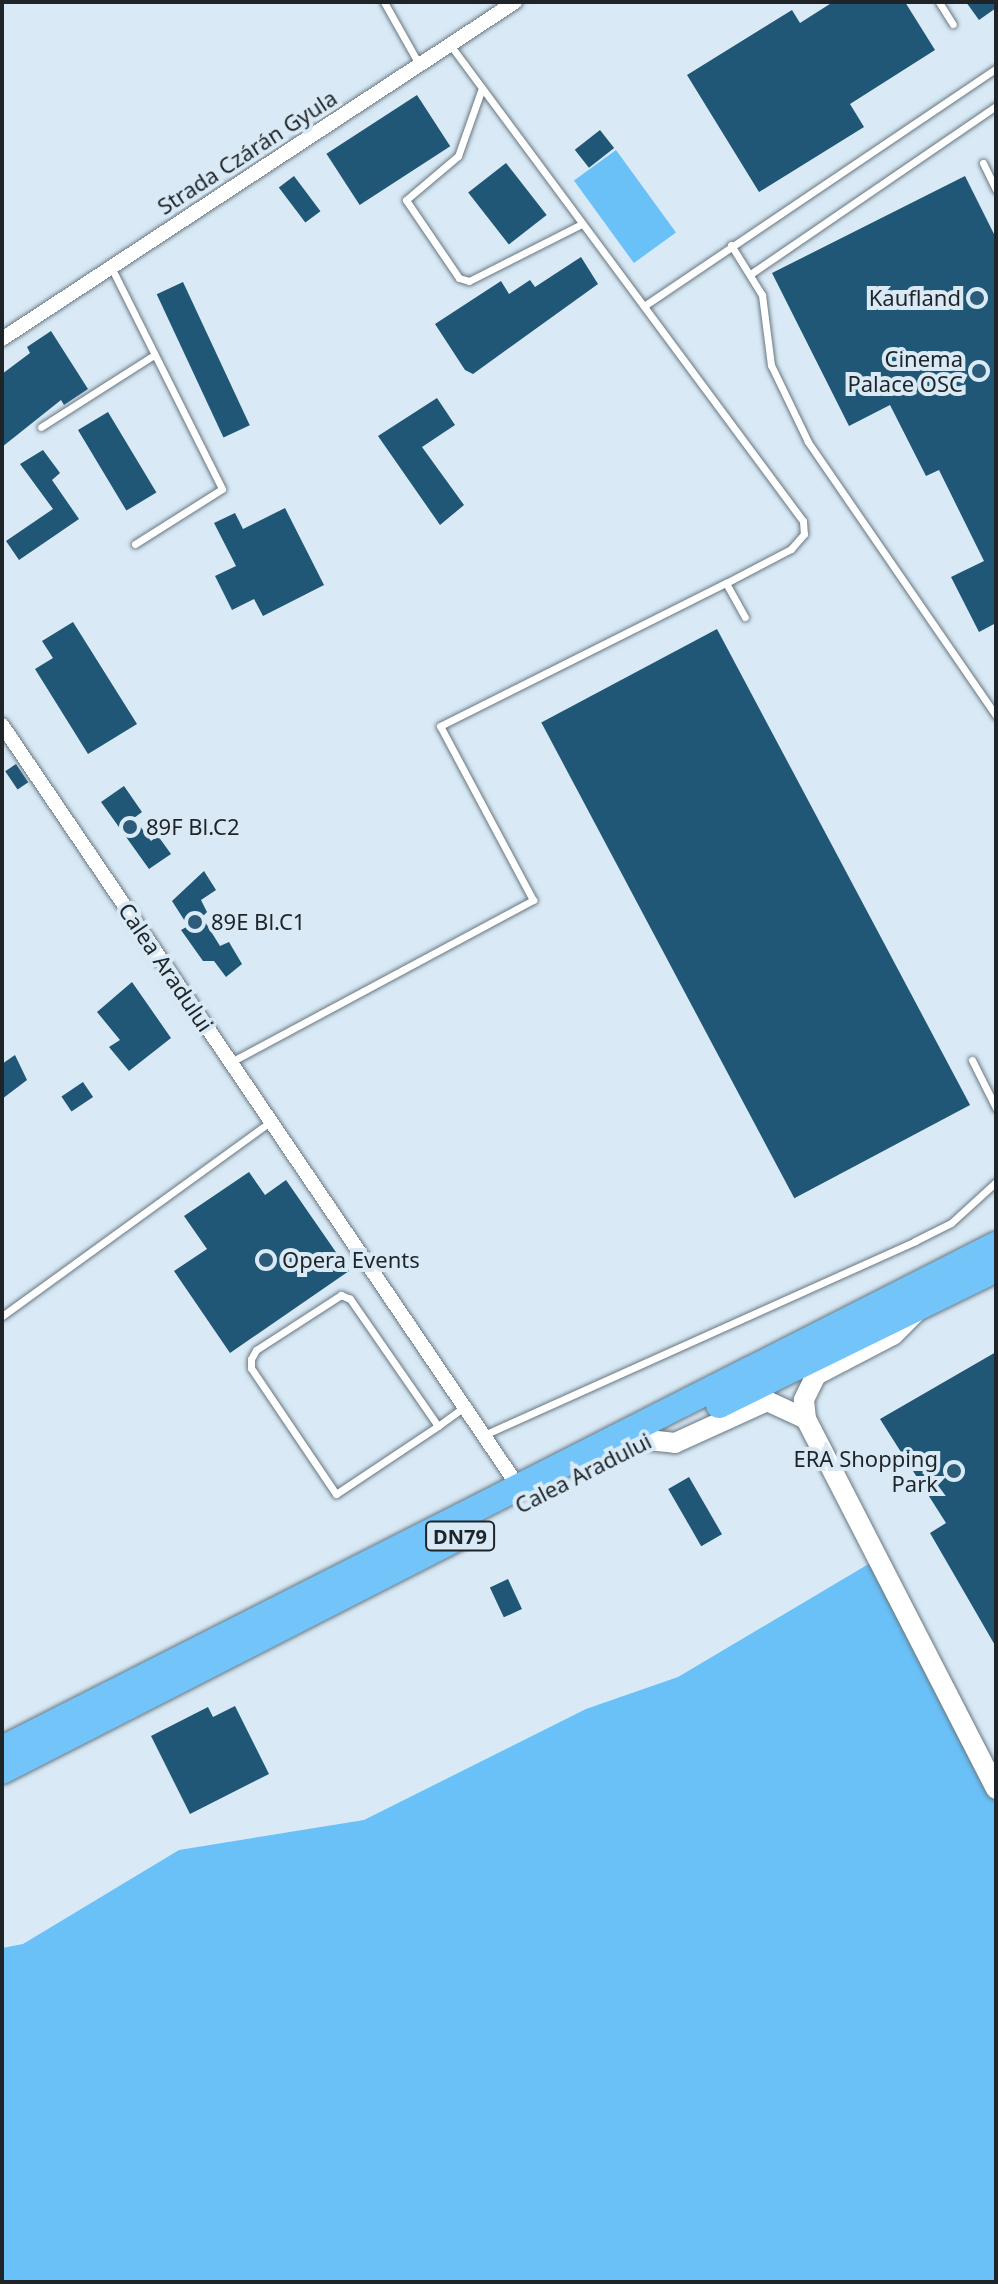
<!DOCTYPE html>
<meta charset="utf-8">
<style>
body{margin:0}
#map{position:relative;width:998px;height:2284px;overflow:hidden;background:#d9eaf6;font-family:"Noto Sans",sans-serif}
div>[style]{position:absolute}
.green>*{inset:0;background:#6ac1f8;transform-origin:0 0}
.building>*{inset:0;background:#205676;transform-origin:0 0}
.roads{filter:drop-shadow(0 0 2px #687781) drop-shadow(0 0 2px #687781)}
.lane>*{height:7px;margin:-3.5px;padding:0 3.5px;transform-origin:3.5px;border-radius:3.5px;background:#fff}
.street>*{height:14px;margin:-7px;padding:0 7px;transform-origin:7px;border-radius:7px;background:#fff}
.secondary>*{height:20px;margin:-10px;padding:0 10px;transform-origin:10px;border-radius:10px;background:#fff}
.highway>*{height:26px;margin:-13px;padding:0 13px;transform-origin:13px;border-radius:13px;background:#72c4f9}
.dots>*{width:22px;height:22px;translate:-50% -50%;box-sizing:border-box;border:4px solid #d9eaf6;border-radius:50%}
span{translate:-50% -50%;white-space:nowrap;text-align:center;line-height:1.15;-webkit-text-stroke:8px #d9eaf6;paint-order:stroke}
.shield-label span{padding:2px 6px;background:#d9eaf6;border:2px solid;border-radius:6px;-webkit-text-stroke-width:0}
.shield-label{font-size:20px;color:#1e2428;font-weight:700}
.street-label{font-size:22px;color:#1e2428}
.poi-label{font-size:22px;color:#1e2428}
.right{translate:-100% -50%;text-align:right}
.left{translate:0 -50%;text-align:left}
.frame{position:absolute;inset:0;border:4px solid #1e2428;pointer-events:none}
</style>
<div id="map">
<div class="green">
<i style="left:616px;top:150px;width:102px;height:52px;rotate:54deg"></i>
<i style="clip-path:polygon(877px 1559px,996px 1779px,996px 2282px,2px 2282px,2px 1948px,23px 1944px,179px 1850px,364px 1820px,586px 1709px,678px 1677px)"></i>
</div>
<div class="building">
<i style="clip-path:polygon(833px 2px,905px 2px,935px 50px,850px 104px,864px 127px,759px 192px,687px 75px,792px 10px,800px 23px)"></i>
<i style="clip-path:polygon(966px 2px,996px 2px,996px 8px,979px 20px)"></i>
<i style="left:417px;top:95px;width:61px;height:108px;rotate:57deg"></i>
<i style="left:600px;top:130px;width:23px;height:32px;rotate:52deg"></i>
<i style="left:506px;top:163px;width:66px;height:48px;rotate:52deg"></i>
<i style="left:294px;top:176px;width:44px;height:19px;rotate:53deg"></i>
<i style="clip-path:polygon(965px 176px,996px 238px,996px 623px,979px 632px,951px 577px,984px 561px,939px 470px,926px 476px,890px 405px,849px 426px,772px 273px)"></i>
<i style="clip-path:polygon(581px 257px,598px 284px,473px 374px,465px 370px,435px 324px,501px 281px,509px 294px,530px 280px,535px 287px)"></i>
<i style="left:183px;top:282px;width:158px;height:29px;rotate:65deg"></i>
<i style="clip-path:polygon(51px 331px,88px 389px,64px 405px,61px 400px,2px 447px,2px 374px,30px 353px,27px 347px)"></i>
<i style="clip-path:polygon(437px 398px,455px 425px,422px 447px,464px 505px,440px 525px,378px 436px)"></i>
<i style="left:108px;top:412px;width:94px;height:35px;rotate:59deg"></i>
<i style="clip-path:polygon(43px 450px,60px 473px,52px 480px,79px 519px,19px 560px,6px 541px,53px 509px,20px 464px)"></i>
<i style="clip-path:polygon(285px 508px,324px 585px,263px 616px,254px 599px,232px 610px,215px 576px,236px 566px,214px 523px,235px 513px,243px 529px)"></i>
<i style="clip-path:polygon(73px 622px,137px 724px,88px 754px,35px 669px,53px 658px,42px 641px)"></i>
<i style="left:717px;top:629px;width:539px;height:199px;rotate:62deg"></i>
<i style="left:16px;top:764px;width:22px;height:13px;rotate:56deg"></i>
<i style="clip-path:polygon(124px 786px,142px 812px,134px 818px,151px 841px,158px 836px,171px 854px,149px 869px,101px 802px)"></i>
<i style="clip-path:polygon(204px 871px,216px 890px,201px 900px,207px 912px,202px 917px,220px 946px,229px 942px,242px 964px,226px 977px,214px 961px,203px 961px,181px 930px,188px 926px,172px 901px)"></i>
<i style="clip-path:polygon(132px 982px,171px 1038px,129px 1071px,109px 1047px,120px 1040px,97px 1012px)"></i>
<i style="clip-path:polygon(15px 1055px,27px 1080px,2px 1099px,2px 1064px)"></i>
<i style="left:83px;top:1082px;width:18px;height:26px;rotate:56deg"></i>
<i style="clip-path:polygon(249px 1172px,265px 1195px,286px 1180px,349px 1271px,230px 1353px,174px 1271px,207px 1249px,184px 1216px)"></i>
<i style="clip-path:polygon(996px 1352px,996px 1647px,930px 1533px,946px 1523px,880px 1419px)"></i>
<i style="left:689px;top:1477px;width:66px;height:24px;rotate:60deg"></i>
<i style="left:508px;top:1579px;width:33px;height:20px;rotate:65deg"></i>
<i style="clip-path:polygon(235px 1706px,269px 1774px,190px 1814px,151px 1736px,208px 1707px,213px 1717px)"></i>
</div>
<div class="roads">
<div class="lane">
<i style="left:384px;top:2px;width:71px;rotate:60.6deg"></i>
<i style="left:939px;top:2px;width:26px;rotate:58deg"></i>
<i style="left:451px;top:46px;width:591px;rotate:53.46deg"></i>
<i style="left:803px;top:521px;width:13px;rotate:86deg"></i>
<i style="left:804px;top:534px;width:20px;rotate:131deg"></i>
<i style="left:791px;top:549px;width:73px;rotate:152.4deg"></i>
<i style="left:726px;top:583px;width:39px;rotate:61deg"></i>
<i style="left:482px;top:88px;width:72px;rotate:109.4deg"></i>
<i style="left:458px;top:156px;width:68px;rotate:139.8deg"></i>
<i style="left:406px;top:200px;width:94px;rotate:55.8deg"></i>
<i style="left:459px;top:278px;width:10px;rotate:17deg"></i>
<i style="left:469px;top:281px;width:127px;rotate:-26.8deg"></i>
<i style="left:983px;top:163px;width:30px;rotate:64deg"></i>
<i style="left:731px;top:245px;width:59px;rotate:58.2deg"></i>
<i style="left:762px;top:295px;width:71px;rotate:82.7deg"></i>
<i style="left:771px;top:365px;width:85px;rotate:64.3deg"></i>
<i style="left:808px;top:442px;width:332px;rotate:55.5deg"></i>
<i style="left:111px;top:267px;width:248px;rotate:63.4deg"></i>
<i style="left:222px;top:489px;width:103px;rotate:147.7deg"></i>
<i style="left:752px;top:273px;width:296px;rotate:-34.4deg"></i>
<i style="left:644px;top:306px;width:424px;rotate:-34deg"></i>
<i style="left:41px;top:427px;width:134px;rotate:-32.5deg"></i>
<i style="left:972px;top:1060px;width:54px;rotate:63.4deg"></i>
<i style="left:231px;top:1062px;width:343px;rotate:-28.2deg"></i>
<i style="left:533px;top:900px;width:197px;rotate:-118.1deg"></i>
<i style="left:440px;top:726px;width:320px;rotate:-26.6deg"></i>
<i style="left:2px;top:1316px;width:332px;rotate:-35.9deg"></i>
<i style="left:438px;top:1426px;width:155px;rotate:-124.7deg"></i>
<i style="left:350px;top:1299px;width:10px;rotate:-156deg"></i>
<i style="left:341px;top:1295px;width:101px;rotate:147.1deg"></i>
<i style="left:256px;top:1350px;width:10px;rotate:119deg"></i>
<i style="left:251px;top:1359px;width:9px;rotate:90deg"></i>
<i style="left:251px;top:1368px;width:152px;rotate:56deg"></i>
<i style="left:336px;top:1494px;width:123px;rotate:-33.7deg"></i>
<i style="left:438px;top:1426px;width:32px;rotate:-36deg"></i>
<i style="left:484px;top:1435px;width:473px;rotate:-24.2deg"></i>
<i style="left:915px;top:1241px;width:40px;rotate:-26.6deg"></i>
<i style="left:951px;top:1223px;width:61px;rotate:-42.3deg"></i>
</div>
<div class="street">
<i style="left:2px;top:339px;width:614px;rotate:-33.3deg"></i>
<i style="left:2px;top:725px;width:919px;rotate:55.86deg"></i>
</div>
<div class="secondary">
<i style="left:915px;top:1313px;width:31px;rotate:135deg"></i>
<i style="left:893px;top:1335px;width:87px;rotate:152.5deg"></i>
<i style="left:816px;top:1375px;width:28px;rotate:116deg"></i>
<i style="left:804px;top:1400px;width:19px;rotate:84deg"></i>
<i style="left:806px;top:1419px;width:416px;rotate:62.8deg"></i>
<i style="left:648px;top:1440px;width:27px;rotate:6deg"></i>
<i style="left:675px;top:1443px;width:101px;rotate:-24.5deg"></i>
<i style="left:767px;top:1401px;width:43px;rotate:24.8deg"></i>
</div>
<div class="highway">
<i style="left:719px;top:1405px;width:309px;rotate:-26.1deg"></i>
<i style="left:2px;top:1749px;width:1114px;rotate:-26.89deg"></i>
<i style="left:2px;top:1771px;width:513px;rotate:-27.11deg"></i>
</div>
</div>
<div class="dots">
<i style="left:977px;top:298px;background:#2c5c7a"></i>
<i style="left:979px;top:371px;background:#2c5c7a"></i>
<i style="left:130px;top:827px;background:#2c5c7a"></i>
<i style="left:195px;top:922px;background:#2c5c7a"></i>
<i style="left:266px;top:1260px;background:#2c5c7a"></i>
<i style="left:954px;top:1471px;background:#2c5c7a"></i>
</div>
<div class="shield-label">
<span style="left:460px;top:1536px">DN79</span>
</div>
<div class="street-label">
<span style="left:247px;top:152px;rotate:-33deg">Strada Czárán Gyula</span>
<span style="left:166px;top:967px;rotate:56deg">Calea Aradului</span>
<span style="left:583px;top:1473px;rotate:-27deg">Calea Aradului</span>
</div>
<div class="poi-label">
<span class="right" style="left:961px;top:298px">Kaufland</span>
<span class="right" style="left:963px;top:371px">Cinema<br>Palace OSC</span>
<span class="left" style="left:146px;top:827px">89F Bl.C2</span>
<span class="left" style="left:211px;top:922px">89E Bl.C1</span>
<span class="left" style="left:282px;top:1260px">Opera Events</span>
<span class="right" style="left:938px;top:1471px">ERA Shopping<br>Park</span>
</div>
<div class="frame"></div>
</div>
